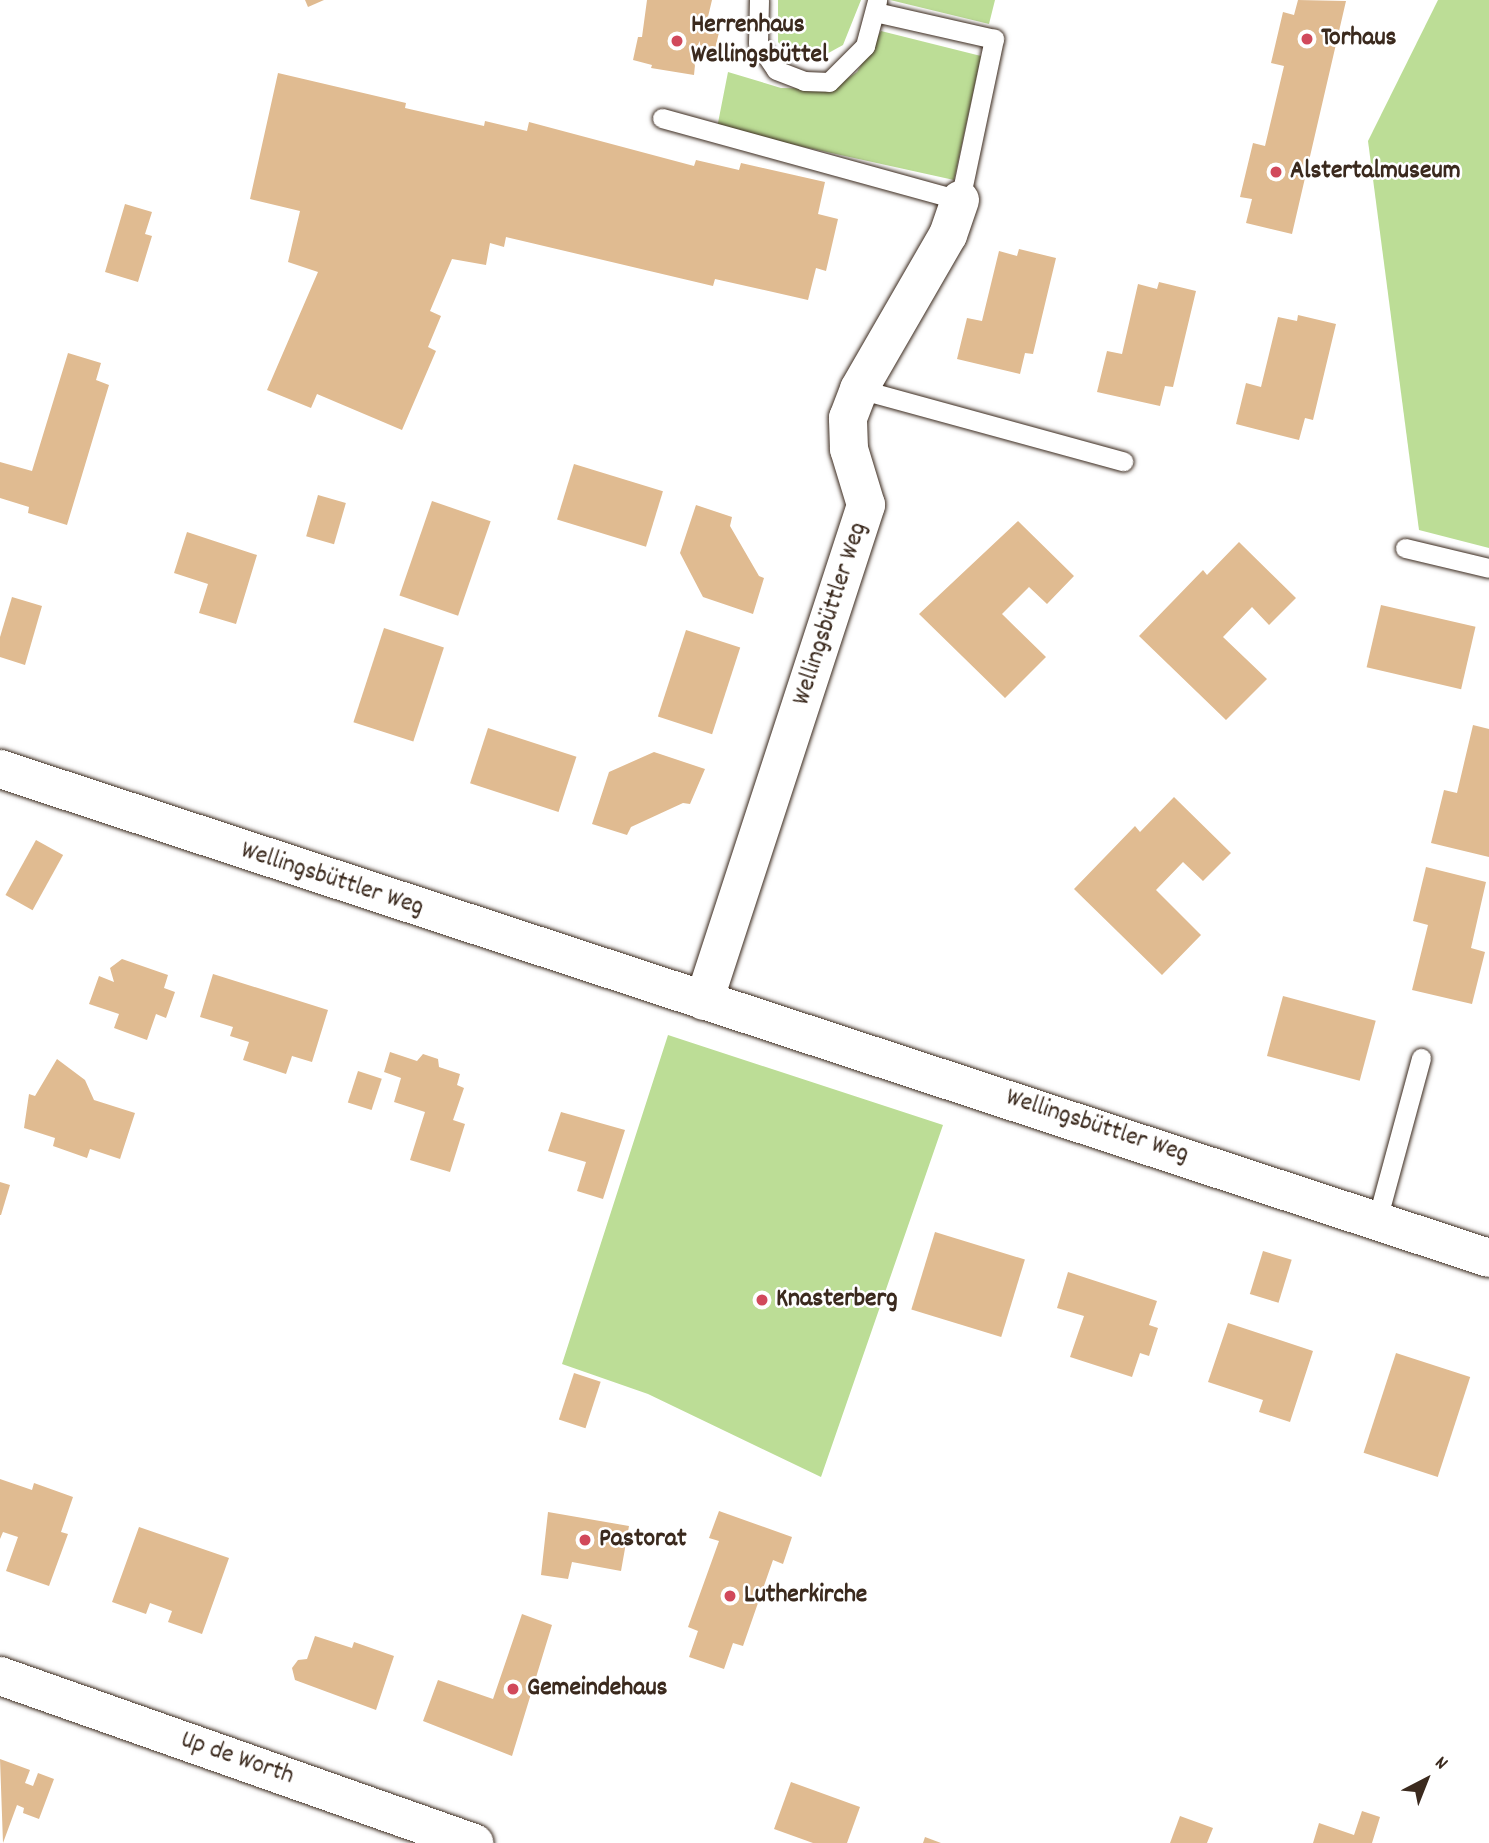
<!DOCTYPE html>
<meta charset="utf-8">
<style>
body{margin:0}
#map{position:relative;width:1489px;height:1843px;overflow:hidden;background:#fff;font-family:Dekko,sans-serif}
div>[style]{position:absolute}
.green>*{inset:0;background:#bcdd96}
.building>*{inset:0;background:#e0bb91;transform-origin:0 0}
.roads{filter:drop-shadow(0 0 2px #3b2a1e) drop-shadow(0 0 2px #3b2a1e)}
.service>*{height:19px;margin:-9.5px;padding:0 9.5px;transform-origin:9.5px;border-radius:9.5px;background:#fff}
.minor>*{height:38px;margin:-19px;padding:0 19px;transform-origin:19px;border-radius:19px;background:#fff}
.secondary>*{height:38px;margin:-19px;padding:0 19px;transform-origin:19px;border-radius:19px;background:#fff}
.dots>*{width:19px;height:19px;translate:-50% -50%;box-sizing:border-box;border:4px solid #fff;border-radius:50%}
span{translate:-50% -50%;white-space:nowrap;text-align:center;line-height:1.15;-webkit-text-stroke:5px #fff;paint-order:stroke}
.poi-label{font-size:26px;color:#3b2a1e;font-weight:700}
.left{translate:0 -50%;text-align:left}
.street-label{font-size:26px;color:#3b2a1e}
.north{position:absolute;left:1391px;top:1745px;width:70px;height:70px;-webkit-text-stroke:5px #fff;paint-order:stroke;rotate:42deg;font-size:19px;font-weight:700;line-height:28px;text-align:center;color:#3b2a1e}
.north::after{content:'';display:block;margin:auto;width:24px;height:32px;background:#3b2a1e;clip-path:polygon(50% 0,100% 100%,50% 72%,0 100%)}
</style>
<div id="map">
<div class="green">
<i style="clip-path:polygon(778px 0,861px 0,843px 45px,812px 62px,788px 54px,778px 42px)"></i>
<i style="clip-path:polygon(890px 0,995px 0,989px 24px)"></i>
<i style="clip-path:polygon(1438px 0,1489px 0,1489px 548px,1419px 530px,1368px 141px)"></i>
<i style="clip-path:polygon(881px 31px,981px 56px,954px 180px,717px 128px,728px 72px,781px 88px,832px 89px,857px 72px)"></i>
<i style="clip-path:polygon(668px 1035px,943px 1125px,821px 1477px,648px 1394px,562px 1364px)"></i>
</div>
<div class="building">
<i style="clip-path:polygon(305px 0,324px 0,308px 7px)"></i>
<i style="clip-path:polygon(647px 0,712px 0,707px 21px,721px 24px,715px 49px,697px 45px,694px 75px,651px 68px,652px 65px,633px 60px,638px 37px,642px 37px)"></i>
<i style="clip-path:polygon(1298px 0,1346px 1px,1292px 234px,1246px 223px,1252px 199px,1240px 197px,1253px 143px,1265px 146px,1284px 66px,1271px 63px,1283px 12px,1294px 15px)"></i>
<i style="clip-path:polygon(278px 73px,406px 103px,405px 108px,484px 126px,485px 121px,527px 131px,529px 122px,694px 166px,696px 160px,739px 170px,741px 163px,825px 182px,818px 214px,838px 219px,826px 271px,816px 268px,808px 300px,715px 279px,713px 286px,506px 237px,504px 247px,490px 243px,486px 265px,452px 259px,430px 311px,441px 316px,428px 347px,436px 351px,402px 430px,317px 394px,311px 408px,267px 390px,318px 272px,288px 262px,300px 211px,250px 199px)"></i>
<i style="clip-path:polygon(125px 204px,152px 212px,145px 234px,152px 236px,138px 282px,105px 272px)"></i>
<i style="clip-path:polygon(1019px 249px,1056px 258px,1033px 354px,1025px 353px,1020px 374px,957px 359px,967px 318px,982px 321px,999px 251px,1017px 256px)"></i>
<i style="clip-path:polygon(1159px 282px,1196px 291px,1173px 387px,1165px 386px,1160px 406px,1097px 392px,1107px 351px,1122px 354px,1138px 284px,1157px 289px)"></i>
<i style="clip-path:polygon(1298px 315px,1336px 324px,1313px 420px,1305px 418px,1299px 440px,1236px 424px,1246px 383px,1261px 387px,1278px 317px,1297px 321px)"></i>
<i style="clip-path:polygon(68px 353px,101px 363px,96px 380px,109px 385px,67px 525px,28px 513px,29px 507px,0 498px,0 462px,32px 471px)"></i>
<i style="left:574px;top:464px;width:93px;height:58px;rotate:17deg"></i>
<i style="left:318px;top:495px;width:29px;height:43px;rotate:16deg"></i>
<i style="left:432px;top:501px;width:62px;height:100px;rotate:19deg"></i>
<i style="clip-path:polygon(696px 505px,732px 517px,730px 526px,759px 576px,764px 578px,753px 614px,703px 597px,680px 553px)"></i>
<i style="clip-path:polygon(1018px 521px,1074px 576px,1047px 604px,1029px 587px,1002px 614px,1046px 657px,1005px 698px,919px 614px)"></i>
<i style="clip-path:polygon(187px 532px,257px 555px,236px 624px,199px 613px,208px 584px,174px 573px)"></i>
<i style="clip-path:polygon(1239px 542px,1296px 598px,1269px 625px,1252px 607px,1223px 637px,1267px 679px,1226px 720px,1139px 636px,1203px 570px,1207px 575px)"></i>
<i style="clip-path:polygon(12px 597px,42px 606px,25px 665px,0 657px,0 637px)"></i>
<i style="left:1381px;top:605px;width:97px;height:64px;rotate:13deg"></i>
<i style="left:384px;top:628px;width:63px;height:99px;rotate:18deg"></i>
<i style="left:686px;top:630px;width:57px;height:91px;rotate:18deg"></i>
<i style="clip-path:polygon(1473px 725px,1489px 729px,1489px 857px,1431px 843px,1444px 790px,1457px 793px)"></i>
<i style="left:488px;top:728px;width:93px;height:58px;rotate:18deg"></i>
<i style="clip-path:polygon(654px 752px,705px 769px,690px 804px,683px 803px,631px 827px,627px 835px,592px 824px,609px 772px)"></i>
<i style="clip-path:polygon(1174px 797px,1231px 853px,1203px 881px,1183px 862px,1156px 890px,1201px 935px,1162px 975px,1074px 889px,1135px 826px,1140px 832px)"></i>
<i style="left:36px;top:840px;width:31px;height:63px;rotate:29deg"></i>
<i style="clip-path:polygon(1426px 867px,1486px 882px,1471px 948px,1485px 952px,1472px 1004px,1412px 990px,1428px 925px,1413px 921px)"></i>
<i style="clip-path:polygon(122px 959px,168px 975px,164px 988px,175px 992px,166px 1018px,156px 1014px,147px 1040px,114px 1028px,119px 1014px,89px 1004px,99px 976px,114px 982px,110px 968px)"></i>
<i style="clip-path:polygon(213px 974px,328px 1010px,312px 1062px,292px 1056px,286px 1074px,243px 1060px,249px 1042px,230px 1036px,233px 1027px,200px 1017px)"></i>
<i style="left:1283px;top:996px;width:96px;height:62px;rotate:15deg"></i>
<i style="clip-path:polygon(390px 1052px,417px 1061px,423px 1054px,438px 1059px,439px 1067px,460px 1074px,457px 1085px,464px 1088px,453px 1120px,465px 1124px,450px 1172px,410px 1160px,425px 1112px,394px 1102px,401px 1078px,384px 1072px)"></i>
<i style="clip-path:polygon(57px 1059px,85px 1080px,94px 1100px,135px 1113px,120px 1159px,90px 1149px,87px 1158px,53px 1146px,55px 1138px,24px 1128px,29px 1094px,35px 1096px)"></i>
<i style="left:358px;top:1071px;width:25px;height:33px;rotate:18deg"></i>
<i style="clip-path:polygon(561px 1112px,625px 1130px,603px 1199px,577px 1191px,586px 1162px,548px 1151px)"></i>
<i style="clip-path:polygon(0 1182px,10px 1185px,1px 1215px,0 1215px)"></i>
<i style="left:935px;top:1232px;width:94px;height:81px;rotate:17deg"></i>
<i style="left:1263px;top:1251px;width:30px;height:45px;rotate:17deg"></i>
<i style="clip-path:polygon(1068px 1272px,1157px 1301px,1149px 1325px,1158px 1328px,1149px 1356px,1140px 1353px,1132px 1377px,1070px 1357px,1084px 1316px,1057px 1308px)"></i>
<i style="clip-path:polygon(1228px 1323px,1313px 1351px,1290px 1422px,1259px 1412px,1263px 1400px,1208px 1382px)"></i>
<i style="left:1396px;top:1353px;width:78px;height:105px;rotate:18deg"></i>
<i style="left:574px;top:1373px;width:28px;height:49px;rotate:18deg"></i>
<i style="clip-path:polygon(0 1479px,32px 1490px,34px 1483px,73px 1497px,61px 1532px,68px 1534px,49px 1586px,6px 1571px,18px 1537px,3px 1532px,0 1539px)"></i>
<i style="clip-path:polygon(719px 1511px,792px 1537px,783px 1564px,773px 1560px,743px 1646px,733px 1643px,724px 1669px,689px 1657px,698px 1631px,688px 1627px,719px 1541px,709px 1538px)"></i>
<i style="clip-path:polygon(548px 1512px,629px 1526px,621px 1571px,572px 1562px,568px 1579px,541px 1575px)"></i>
<i style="clip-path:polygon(139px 1527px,229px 1558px,202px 1634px,168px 1622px,172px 1611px,150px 1603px,146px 1614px,112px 1602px)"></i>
<i style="clip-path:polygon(522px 1614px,552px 1625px,512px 1756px,423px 1721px,438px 1680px,493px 1699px)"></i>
<i style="clip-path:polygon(315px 1636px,352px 1648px,354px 1642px,394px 1656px,376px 1710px,295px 1680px,292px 1668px,298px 1660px,307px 1659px)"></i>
<i style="clip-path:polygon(0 1759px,30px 1770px,25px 1783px,33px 1786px,38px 1773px,54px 1779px,39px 1819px,23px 1813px,24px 1808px,17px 1805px,3px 1843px)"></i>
<i style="clip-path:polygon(791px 1782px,860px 1807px,847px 1843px,813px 1843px,774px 1829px)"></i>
<i style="clip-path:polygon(1362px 1811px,1380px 1817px,1372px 1843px,1313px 1843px,1319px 1823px,1354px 1835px)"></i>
<i style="clip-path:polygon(1180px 1816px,1213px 1828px,1207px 1843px,1170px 1843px)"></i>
<i style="clip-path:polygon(925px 1837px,941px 1843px,923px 1843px)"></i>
</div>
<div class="roads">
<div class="service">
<i style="left:759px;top:0;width:43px;rotate:91.3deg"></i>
<i style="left:758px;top:43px;width:32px;rotate:56deg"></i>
<i style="left:776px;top:70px;width:30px;rotate:21deg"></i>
<i style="left:804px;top:81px;width:25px;rotate:2deg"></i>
<i style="left:829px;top:82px;width:51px;rotate:-45deg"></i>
<i style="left:865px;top:46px;width:47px;rotate:-75.1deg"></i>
<i style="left:662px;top:118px;width:309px;rotate:15.4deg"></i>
<i style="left:960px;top:200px;width:165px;rotate:-78.1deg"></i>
<i style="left:994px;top:39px;width:122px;rotate:-167.2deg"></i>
<i style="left:859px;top:389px;width:274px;rotate:15.3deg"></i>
<i style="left:1405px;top:548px;width:86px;rotate:13.4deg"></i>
<i style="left:1377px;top:1220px;width:168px;rotate:-74.8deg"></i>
</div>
<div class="minor">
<i style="left:704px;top:1001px;width:522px;rotate:-71.91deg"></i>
<i style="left:866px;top:505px;width:59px;rotate:-106.9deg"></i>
<i style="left:849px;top:449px;width:31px;rotate:-92deg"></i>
<i style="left:848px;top:418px;width:31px;rotate:-69deg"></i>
<i style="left:859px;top:389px;width:178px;rotate:-60deg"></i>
<i style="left:948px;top:235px;width:37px;rotate:-71deg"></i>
<i style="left:0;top:1676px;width:503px;rotate:19.41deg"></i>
</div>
<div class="secondary">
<i style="left:0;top:769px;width:1567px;rotate:18.18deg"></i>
</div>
</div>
<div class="dots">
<i style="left:1307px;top:39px;background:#d1495b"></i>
<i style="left:677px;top:41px;background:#d1495b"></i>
<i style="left:1276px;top:172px;background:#d1495b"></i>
<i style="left:762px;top:1300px;background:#d1495b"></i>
<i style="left:585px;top:1540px;background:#d1495b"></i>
<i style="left:730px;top:1596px;background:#d1495b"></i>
<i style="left:513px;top:1689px;background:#d1495b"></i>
</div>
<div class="poi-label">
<span class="left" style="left:691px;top:41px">Herrenhaus<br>Wellingsbüttel</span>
<span class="left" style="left:1321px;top:39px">Torhaus</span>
<span class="left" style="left:1290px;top:172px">Alstertalmuseum</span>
<span class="left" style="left:776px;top:1300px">Knasterberg</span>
<span class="left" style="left:599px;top:1540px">Pastorat</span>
<span class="left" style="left:744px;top:1596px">Lutherkirche</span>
<span class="left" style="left:527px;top:1689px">Gemeindehaus</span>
</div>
<div class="street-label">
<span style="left:831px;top:614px;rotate:-72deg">Wellingsbüttler Weg</span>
<span style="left:332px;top:880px;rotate:18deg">Wellingsbüttler Weg</span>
<span style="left:1097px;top:1127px;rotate:18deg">Wellingsbüttler Weg</span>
<span style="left:237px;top:1759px;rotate:19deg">Up de Worth</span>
</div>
<div class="north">N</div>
</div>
